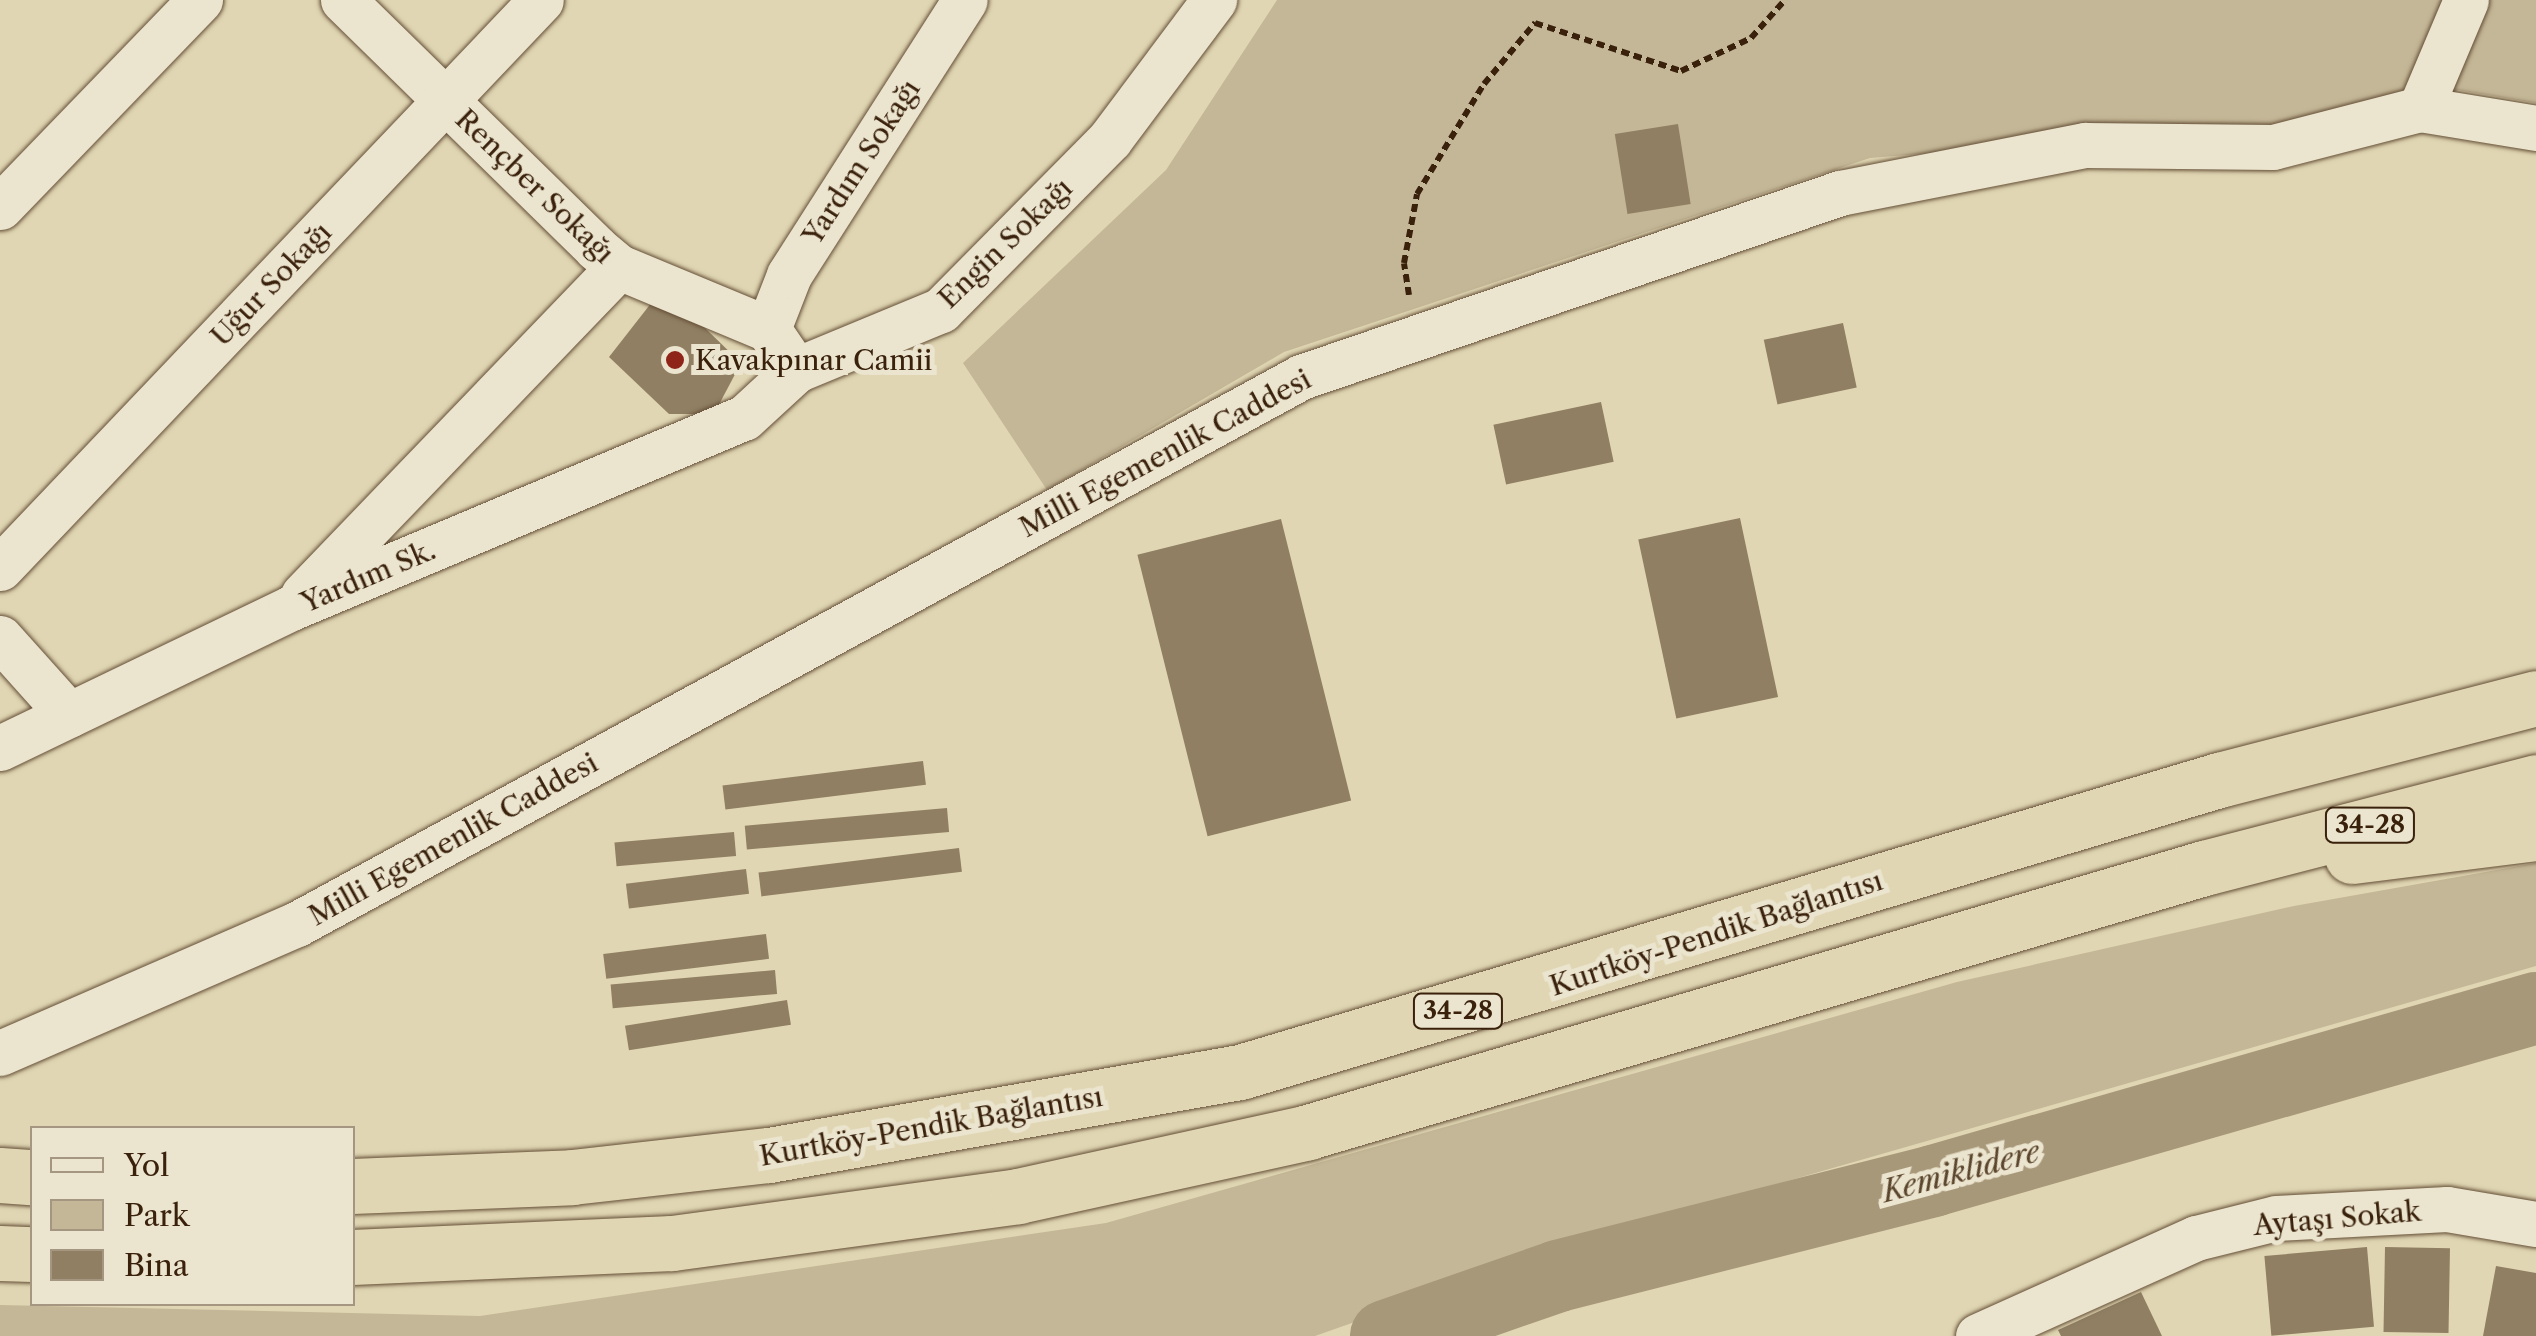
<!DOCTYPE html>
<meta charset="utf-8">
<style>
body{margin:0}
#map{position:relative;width:2536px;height:1336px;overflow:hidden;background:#e0d6b3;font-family:"Libre Caslon Text",serif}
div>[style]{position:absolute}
.green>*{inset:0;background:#c4b797}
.river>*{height:72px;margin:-36px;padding:0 36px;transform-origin:36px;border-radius:36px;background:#a8987a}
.building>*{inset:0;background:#907f63;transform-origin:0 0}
.path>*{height:6px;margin-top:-3px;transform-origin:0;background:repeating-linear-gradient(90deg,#3a210c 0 8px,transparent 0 13px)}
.roads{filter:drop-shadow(0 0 2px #644e36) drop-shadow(0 0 2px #644e36)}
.minor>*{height:45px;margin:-22.5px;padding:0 22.5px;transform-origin:22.5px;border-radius:22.5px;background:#ebe4ce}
.highway>*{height:55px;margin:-27.5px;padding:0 27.5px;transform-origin:27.5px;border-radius:27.5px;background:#e0d6b3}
.dots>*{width:28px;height:28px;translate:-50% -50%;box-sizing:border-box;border:5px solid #ebe4ce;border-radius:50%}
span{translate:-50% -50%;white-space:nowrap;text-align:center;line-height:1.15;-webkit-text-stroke:10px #ebe4ce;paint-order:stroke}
.shield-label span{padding:2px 8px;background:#ebe4ce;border:2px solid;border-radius:8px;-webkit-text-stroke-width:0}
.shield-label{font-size:25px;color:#3a210c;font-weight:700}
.street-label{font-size:28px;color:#3a210c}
.poi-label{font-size:28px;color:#3a210c}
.left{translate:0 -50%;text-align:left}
.water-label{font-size:30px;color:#5b452d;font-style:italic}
.legend{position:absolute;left:30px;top:1126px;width:325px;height:180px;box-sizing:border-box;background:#ebe4ce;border:2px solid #a49680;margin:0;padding:12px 18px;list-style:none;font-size:30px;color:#3a210c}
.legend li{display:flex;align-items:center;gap:20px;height:50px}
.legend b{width:50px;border:2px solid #a49680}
</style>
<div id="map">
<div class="green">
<i style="clip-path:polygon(1277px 0,2536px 0,2536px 103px,2458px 90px,2264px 126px,1870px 158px,1284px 352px,1047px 490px,963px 363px,1166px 170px)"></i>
<i style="clip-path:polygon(2536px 863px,2536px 966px,1613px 1231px,1315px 1336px,0 1336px,0 1305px,480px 1316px,1106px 1223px,1957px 982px,2294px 906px)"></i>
</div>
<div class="river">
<i style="left:1386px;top:1336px;width:182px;rotate:-19.2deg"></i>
<i style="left:1558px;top:1276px;width:387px;rotate:-14.2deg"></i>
<i style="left:1933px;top:1181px;width:627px;rotate:-16.01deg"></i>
</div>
<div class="building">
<i style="left:1678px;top:124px;width:81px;height:64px;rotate:81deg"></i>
<i style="clip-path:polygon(652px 302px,704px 327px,741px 363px,714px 414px,669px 414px,609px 357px)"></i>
<i style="left:1843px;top:323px;width:66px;height:81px;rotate:78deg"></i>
<i style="left:1601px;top:402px;width:61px;height:110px;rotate:78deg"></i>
<i style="left:1740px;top:518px;width:183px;height:104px;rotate:78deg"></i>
<i style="left:1281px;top:519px;width:290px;height:148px;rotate:76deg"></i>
<i style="left:923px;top:761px;width:24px;height:202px;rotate:83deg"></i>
<i style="left:947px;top:808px;width:24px;height:203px;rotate:85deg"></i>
<i style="left:734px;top:832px;width:24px;height:120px;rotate:85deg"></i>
<i style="left:959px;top:848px;width:24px;height:202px;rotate:83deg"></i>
<i style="left:746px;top:869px;width:25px;height:121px;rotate:83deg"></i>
<i style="left:766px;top:934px;width:25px;height:164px;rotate:83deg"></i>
<i style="left:775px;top:970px;width:24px;height:165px;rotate:85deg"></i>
<i style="left:787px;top:1000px;width:25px;height:164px;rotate:81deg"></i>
<i style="left:2367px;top:1247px;width:80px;height:103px;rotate:85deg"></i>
<i style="left:2385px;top:1247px;width:65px;height:85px;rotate:1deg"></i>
<i style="clip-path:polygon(2496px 1266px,2536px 1273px,2536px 1336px,2483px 1336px)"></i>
<i style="clip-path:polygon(2141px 1292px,2162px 1336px,2061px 1336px,2058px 1330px)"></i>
</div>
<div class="path">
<i style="left:1409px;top:295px;width:32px;rotate:-99deg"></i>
<i style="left:1404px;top:263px;width:70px;rotate:-79.3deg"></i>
<i style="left:1417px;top:194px;width:129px;rotate:-58.7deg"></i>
<i style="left:1484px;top:84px;width:80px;rotate:-50.1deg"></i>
<i style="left:1535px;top:23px;width:154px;rotate:18.2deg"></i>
<i style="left:1681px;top:71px;width:77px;rotate:-25.2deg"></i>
<i style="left:1751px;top:38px;width:51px;rotate:-48.2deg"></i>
</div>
<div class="roads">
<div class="minor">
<i style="left:343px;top:0;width:354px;rotate:44.4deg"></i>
<i style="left:596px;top:248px;width:30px;rotate:40deg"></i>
<i style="left:619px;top:267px;width:161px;rotate:22.6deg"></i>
<i style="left:768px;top:329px;width:50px;rotate:55.7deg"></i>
<i style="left:2420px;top:109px;width:118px;rotate:-67.1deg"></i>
<i style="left:0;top:207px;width:288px;rotate:-46deg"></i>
<i style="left:768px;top:329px;width:58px;rotate:-68.7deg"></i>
<i style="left:789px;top:275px;width:326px;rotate:-57.4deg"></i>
<i style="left:0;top:568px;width:784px;rotate:-46.39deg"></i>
<i style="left:303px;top:595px;width:455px;rotate:-46.1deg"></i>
<i style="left:0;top:638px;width:103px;rotate:48.1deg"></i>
<i style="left:0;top:748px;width:323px;rotate:-25.7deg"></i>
<i style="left:291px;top:608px;width:491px;rotate:-22.8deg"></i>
<i style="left:744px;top:418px;width:71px;rotate:-42.7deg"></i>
<i style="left:796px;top:370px;width:157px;rotate:-22.5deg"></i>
<i style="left:941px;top:310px;width:240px;rotate:-45.3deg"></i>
<i style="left:1110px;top:139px;width:174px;rotate:-53.2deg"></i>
<i style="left:0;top:1053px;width:324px;rotate:-23.5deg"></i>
<i style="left:297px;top:924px;width:1143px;rotate:-28.58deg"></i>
<i style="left:1301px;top:377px;width:570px;rotate:-18.85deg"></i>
<i style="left:1840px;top:193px;width:250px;rotate:-11.1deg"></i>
<i style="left:2085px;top:145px;width:188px;rotate:0.6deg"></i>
<i style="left:2273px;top:147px;width:152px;rotate:-14.5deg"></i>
<i style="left:2420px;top:109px;width:118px;rotate:9.3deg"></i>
<i style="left:1978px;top:1336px;width:239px;rotate:-24.2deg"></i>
<i style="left:2196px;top:1238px;width:82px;rotate:-14deg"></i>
<i style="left:2276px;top:1218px;width:171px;rotate:-3deg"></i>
<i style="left:2447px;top:1209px;width:90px;rotate:9.6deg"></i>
</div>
<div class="highway">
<i style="left:2352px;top:856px;width:185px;rotate:-7.1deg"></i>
<i style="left:0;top:1175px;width:32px;rotate:4deg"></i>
<i style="left:352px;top:1186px;width:220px;rotate:-2.3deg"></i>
<i style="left:572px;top:1177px;width:198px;rotate:-6.4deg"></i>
<i style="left:769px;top:1155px;width:478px;rotate:-10deg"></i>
<i style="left:1240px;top:1072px;width:1022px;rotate:-16.61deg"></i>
<i style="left:2219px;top:780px;width:327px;rotate:-14.5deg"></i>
<i style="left:0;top:1253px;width:32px;rotate:2deg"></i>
<i style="left:352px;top:1257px;width:320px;rotate:-2.5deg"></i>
<i style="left:672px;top:1243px;width:349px;rotate:-7.7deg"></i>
<i style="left:1018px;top:1196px;width:297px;rotate:-12.4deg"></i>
<i style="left:1308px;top:1132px;width:934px;rotate:-16.42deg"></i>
<i style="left:2204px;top:868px;width:343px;rotate:-14.5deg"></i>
</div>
</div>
<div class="dots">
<i style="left:675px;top:360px;background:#8f2418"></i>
</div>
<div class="shield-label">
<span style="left:2370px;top:825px">34-28</span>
<span style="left:1458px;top:1011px">34-28</span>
</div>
<div class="street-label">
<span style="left:861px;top:162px;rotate:-57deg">Yardım Sokağı</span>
<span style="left:535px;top:186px;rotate:44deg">Rençber Sokağı</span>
<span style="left:1005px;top:243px;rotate:-44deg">Engin Sokağı</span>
<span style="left:271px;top:284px;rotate:-46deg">Uğur Sokağı</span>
<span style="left:1165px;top:453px;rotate:-28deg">Milli Egemenlik Caddesi</span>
<span style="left:368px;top:576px;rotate:-23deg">Yardım Sk.</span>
<span style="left:453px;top:839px;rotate:-29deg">Milli Egemenlik Caddesi</span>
<span style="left:1716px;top:933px;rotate:-18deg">Kurtköy-Pendik Bağlantısı</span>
<span style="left:931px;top:1126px;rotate:-10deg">Kurtköy-Pendik Bağlantısı</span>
<span style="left:2337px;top:1218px;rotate:-5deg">Aytaşı Sokak</span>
</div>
<div class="poi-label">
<span class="left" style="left:695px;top:360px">Kavakpınar Camii</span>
</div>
<div class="water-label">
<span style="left:1961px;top:1172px;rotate:-15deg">Kemiklidere</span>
</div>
<ul class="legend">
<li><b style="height:12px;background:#ebe4ce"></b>Yol</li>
<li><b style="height:28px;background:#c4b797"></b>Park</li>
<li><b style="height:28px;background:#907f63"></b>Bina</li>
</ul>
</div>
